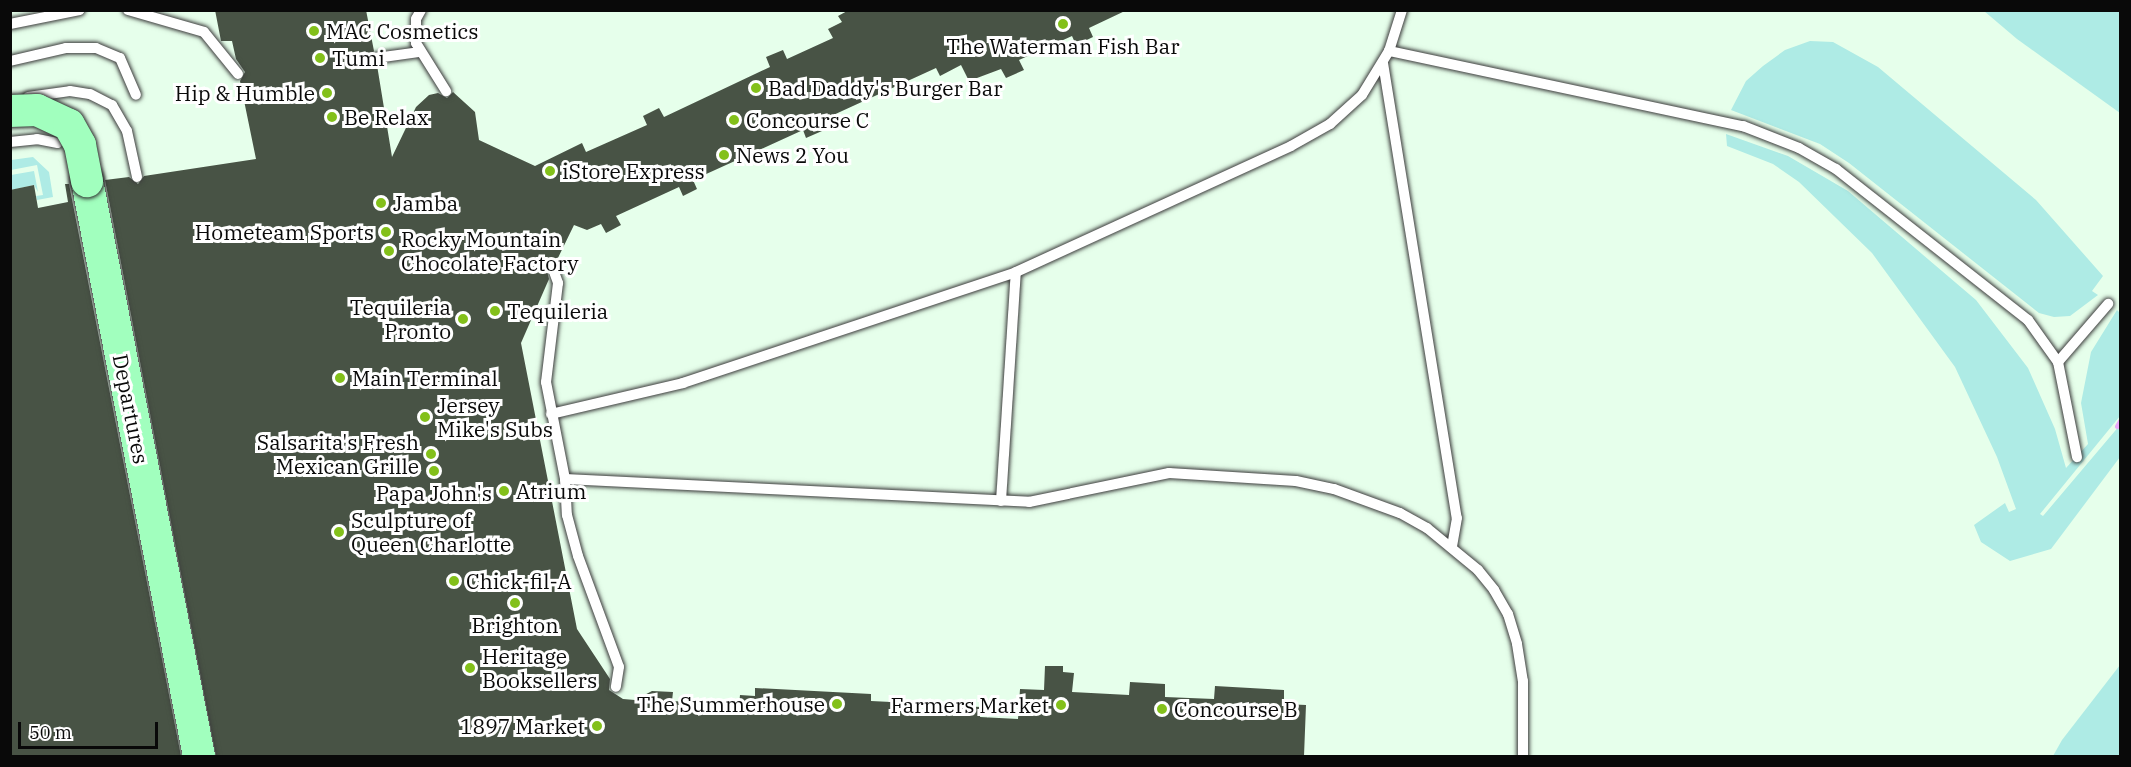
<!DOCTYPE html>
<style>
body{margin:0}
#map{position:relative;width:2131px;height:767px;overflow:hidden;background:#e6ffeb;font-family:"IBM Plex Serif",serif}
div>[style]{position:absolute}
.green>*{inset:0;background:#aeebe5}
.stream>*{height:5px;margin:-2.5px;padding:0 2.5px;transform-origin:2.5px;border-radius:2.5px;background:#e9a7fa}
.building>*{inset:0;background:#485345}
.roads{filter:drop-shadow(0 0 2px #3c3c3c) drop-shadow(0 0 2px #3c3c3c)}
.service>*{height:10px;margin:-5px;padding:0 5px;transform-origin:5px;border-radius:5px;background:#fff}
.secondary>*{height:32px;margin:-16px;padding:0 16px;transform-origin:16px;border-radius:16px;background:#a1ffbe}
.bridges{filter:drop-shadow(0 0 2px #2b2b2b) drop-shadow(0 0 2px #2b2b2b)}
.secondary-bridge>*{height:32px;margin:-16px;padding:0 16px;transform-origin:16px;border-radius:16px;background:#a1ffbe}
.dots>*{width:16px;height:16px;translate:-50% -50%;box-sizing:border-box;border:3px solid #fff;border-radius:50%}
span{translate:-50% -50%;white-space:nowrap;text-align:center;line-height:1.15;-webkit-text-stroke:6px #fff;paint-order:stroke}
.poi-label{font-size:21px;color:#090909}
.left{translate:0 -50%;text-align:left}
.right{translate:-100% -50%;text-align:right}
.street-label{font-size:21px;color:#090909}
.frame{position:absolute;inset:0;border:12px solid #090909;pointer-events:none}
.scale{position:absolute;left:18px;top:722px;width:140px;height:27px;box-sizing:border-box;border:3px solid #090909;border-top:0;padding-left:8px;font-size:18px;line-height:21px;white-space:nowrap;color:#090909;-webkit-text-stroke:4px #fff;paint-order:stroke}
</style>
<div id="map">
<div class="green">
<i style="clip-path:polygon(1984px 11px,2120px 11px,2120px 113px,2017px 39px)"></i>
<i style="clip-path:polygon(1810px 41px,1833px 42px,1878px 67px,2036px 200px,2103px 276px,2092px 291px,2098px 295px,2070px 316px,2054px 317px,2039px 313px,1849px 163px,1820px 144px,1731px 110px,1746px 81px,1763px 66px,1785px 50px)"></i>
<i style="clip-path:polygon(1726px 134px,1788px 156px,1848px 191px,1976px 300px,2028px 368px,2055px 429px,2066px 468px,2088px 444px,2081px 403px,2091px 352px,2117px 310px,2120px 313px,2120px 416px,2040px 514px,2043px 516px,2120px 425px,2120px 457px,2051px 549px,2010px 561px,1981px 542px,1974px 525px,2005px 503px,2009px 512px,2016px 509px,1997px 457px,1955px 367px,1872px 253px,1799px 182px,1773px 164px,1727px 146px)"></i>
<i style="clip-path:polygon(33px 157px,49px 172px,53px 197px,37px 200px,36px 196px,43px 195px,37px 165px,11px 170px,11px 160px)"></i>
<i style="clip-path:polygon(34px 171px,38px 192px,34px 185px,11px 190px,11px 175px)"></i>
<i style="clip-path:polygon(2120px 665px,2120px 756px,2053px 756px,2062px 740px)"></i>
</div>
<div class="stream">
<i style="left:2117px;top:426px;width:6px;rotate:-59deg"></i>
</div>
<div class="building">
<i style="clip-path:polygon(215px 10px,366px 10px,374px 51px,369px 60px,377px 65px,392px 157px,416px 107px,429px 95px,438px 93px,447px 98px,453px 92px,475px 112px,479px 140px,535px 166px,582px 143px,586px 152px,647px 125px,643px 116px,659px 108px,664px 117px,770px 67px,766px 57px,783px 50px,787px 59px,833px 38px,828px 29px,842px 22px,838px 16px,849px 10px,1127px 10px,1089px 28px,1093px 37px,1076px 45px,1072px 36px,1019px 60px,1024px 70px,1006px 78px,1001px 69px,969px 81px,961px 65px,940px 76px,936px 68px,818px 122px,822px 131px,806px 138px,803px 130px,693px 180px,697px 189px,683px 196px,679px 187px,616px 216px,621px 225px,606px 233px,601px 224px,587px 230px,574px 225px,556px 262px,546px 267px,549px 279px,521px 343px,577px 629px,610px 679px,609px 690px,623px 699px,635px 700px,652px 691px,673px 692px,672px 701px,739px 705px,740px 695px,755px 696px,755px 688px,871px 694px,871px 701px,911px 703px,911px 713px,961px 716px,961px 706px,981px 707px,980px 717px,1018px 719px,1020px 689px,1044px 690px,1045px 666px,1063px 666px,1063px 672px,1074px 673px,1072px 692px,1129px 695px,1130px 682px,1165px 684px,1165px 697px,1214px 699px,1215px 686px,1284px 690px,1284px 704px,1306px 705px,1304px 756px,216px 756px,105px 180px,129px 177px,138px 184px,144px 176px,256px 159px,240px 81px,245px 72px,236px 59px,232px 41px,221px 41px)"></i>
<i style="clip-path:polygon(65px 184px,69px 184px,181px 756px,10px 756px,10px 190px,34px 185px,38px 208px,68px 202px)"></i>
</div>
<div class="roads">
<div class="service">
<i style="left:128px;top:10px;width:79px;rotate:16.1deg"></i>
<i style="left:204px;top:32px;width:54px;rotate:51deg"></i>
<i style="left:421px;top:10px;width:10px;rotate:119deg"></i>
<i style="left:416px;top:19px;width:24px;rotate:90deg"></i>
<i style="left:416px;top:43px;width:57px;rotate:58deg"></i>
<i style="left:10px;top:24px;width:71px;rotate:-11.3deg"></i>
<i style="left:1389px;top:51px;width:362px;rotate:12deg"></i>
<i style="left:1743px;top:126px;width:60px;rotate:21.4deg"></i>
<i style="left:1799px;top:148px;width:43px;rotate:29.6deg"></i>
<i style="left:1836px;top:169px;width:244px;rotate:38.2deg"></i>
<i style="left:2028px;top:320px;width:52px;rotate:54.5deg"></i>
<i style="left:2058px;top:362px;width:97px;rotate:78.7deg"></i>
<i style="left:376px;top:58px;width:43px;rotate:-7.9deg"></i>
<i style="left:10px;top:61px;width:57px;rotate:-13.1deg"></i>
<i style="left:66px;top:48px;width:30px"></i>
<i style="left:96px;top:48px;width:26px;rotate:23deg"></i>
<i style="left:120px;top:58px;width:40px;rotate:66.6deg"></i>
<i style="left:1383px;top:63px;width:461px;rotate:80.8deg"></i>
<i style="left:1457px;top:518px;width:28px;rotate:100deg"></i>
<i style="left:28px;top:97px;width:42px;rotate:-8.1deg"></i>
<i style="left:70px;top:91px;width:20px;rotate:9deg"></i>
<i style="left:90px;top:94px;width:25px;rotate:27deg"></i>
<i style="left:112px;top:105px;width:30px;rotate:60deg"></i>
<i style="left:127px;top:131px;width:47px;rotate:77.7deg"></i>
<i style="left:10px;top:142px;width:27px;rotate:-6deg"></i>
<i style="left:37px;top:139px;width:21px;rotate:11deg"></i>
<i style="left:553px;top:269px;width:15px;rotate:70deg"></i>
<i style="left:558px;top:283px;width:100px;rotate:96.9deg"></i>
<i style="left:546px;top:382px;width:99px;rotate:78.9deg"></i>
<i style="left:565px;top:479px;width:36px;rotate:87deg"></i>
<i style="left:567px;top:515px;width:42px;rotate:75deg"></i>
<i style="left:578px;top:556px;width:118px;rotate:69.7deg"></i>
<i style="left:619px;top:667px;width:20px;rotate:99deg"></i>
<i style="left:2058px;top:362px;width:77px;rotate:-49.2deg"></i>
<i style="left:551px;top:414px;width:136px;rotate:-13.2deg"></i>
<i style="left:683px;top:383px;width:351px;rotate:-18.4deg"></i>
<i style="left:1016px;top:272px;width:302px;rotate:-24.6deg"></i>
<i style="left:1291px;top:146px;width:45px;rotate:-29.4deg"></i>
<i style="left:1330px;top:124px;width:43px;rotate:-42.2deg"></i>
<i style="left:1362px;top:95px;width:52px;rotate:-58.5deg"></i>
<i style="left:1389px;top:51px;width:43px;rotate:-72.4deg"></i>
<i style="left:565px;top:479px;width:465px;rotate:2.8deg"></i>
<i style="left:1029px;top:502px;width:143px;rotate:-11.7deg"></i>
<i style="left:1169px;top:473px;width:127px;rotate:3.6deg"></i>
<i style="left:1296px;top:481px;width:39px;rotate:12deg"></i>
<i style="left:1334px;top:489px;width:70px;rotate:20deg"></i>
<i style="left:1400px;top:513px;width:31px;rotate:29deg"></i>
<i style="left:1427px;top:528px;width:66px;rotate:39.5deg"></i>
<i style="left:1478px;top:570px;width:26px;rotate:51deg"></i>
<i style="left:1494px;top:590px;width:28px;rotate:60deg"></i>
<i style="left:1508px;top:614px;width:31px;rotate:73deg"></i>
<i style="left:1517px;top:644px;width:37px;rotate:81deg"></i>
<i style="left:1523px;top:681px;width:75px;rotate:90deg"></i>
<i style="left:1001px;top:501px;width:229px;rotate:-86.3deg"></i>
</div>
<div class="secondary">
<i style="left:87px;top:181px;width:586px;rotate:78.98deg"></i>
</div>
</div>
<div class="bridges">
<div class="secondary-bridge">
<i style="left:10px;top:111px;width:27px;rotate:-2deg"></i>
<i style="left:37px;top:110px;width:35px;rotate:25deg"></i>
<i style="left:69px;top:125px;width:23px;rotate:61deg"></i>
<i style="left:80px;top:145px;width:37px;rotate:79deg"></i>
</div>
</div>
<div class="dots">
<i style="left:1063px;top:24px;background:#83c01a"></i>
<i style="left:314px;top:31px;background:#83c01a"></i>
<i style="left:320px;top:58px;background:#83c01a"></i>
<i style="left:756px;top:88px;background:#83c01a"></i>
<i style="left:327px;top:93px;background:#83c01a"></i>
<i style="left:332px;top:117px;background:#83c01a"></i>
<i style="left:734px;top:120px;background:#83c01a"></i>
<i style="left:724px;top:155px;background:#83c01a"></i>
<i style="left:550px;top:171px;background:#83c01a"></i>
<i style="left:381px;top:203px;background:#83c01a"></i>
<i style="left:386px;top:232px;background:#83c01a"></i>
<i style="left:389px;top:251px;background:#83c01a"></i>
<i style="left:495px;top:311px;background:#83c01a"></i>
<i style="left:463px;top:319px;background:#83c01a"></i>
<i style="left:340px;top:378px;background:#83c01a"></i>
<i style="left:425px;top:417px;background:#83c01a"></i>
<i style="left:431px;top:454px;background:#83c01a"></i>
<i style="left:434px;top:471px;background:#83c01a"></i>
<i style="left:504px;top:491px;background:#83c01a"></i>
<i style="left:339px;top:532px;background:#83c01a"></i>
<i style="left:454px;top:581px;background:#83c01a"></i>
<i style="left:515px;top:603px;background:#83c01a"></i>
<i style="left:470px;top:668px;background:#83c01a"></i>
<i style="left:837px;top:704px;background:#83c01a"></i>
<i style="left:1061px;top:705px;background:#83c01a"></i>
<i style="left:1162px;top:709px;background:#83c01a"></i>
<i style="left:597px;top:726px;background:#83c01a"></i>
</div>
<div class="poi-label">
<span class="left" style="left:326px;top:31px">MAC Cosmetics</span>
<span style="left:1063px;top:46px">The Waterman Fish Bar</span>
<span class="left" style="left:332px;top:58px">Tumi</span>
<span class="left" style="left:768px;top:88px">Bad Daddy's Burger Bar</span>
<span class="right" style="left:315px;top:93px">Hip &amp; Humble</span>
<span class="left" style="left:344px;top:117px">Be Relax</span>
<span class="left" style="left:746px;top:120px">Concourse C</span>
<span class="left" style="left:736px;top:155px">News 2 You</span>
<span class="left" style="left:562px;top:171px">iStore Express</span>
<span class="left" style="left:393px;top:203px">Jamba</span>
<span class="right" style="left:374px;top:232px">Hometeam Sports</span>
<span class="left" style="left:401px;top:251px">Rocky Mountain<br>Chocolate Factory</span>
<span class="right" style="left:451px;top:319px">Tequileria<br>Pronto</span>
<span class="left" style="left:507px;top:311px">Tequileria</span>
<span class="left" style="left:352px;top:378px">Main Terminal</span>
<span class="left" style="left:437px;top:417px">Jersey<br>Mike's Subs</span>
<span class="right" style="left:419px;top:454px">Salsarita's Fresh<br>Mexican Grille</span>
<span class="left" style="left:516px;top:491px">Atrium</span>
<span style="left:434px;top:493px">Papa John's</span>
<span class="left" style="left:351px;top:532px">Sculpture of<br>Queen Charlotte</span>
<span class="left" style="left:466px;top:581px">Chick-fil-A</span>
<span style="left:515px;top:625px">Brighton</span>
<span class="left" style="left:482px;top:668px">Heritage<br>Booksellers</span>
<span class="right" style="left:825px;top:704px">The Summerhouse</span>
<span class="right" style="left:1049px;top:705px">Farmers Market</span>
<span class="left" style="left:1174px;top:709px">Concourse B</span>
<span class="right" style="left:585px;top:726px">1897 Market</span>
</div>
<div class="street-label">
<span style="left:131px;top:409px;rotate:79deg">Departures</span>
</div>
<div class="frame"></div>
<div class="scale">50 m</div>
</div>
